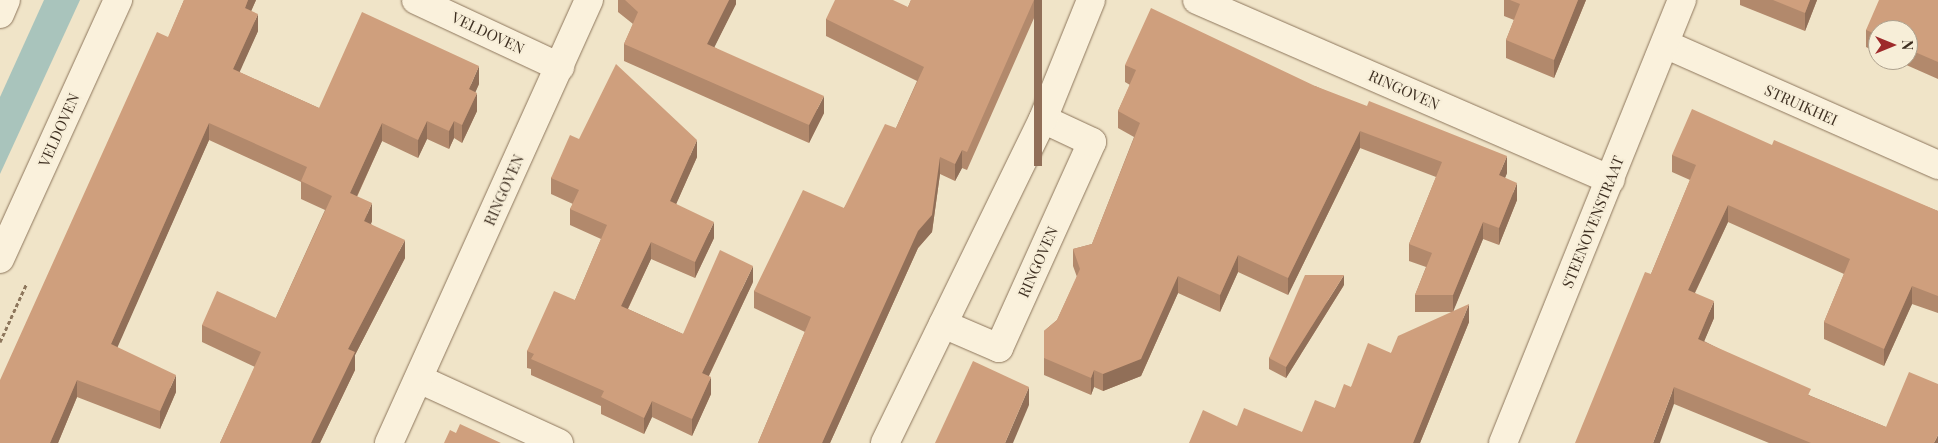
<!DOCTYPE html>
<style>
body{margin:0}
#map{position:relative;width:1938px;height:443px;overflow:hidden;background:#f0e4c8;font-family:"Playfair Display",serif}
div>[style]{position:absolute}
.water>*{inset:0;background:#a9c4bc}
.path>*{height:3px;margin-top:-1.5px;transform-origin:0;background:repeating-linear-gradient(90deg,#8d765c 0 4px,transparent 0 6.5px)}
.roads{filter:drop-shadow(0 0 1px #8d765c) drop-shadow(0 0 1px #8d765c)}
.street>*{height:28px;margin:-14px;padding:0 14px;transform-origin:14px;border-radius:14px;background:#faf1dc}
.wall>*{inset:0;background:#b2896c}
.shaded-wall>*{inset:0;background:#916f58;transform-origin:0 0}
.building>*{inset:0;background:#cf9f7d}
span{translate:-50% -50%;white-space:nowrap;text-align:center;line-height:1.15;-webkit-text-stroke:4px #f7eed8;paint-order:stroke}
.street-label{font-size:15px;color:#3d2e20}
.north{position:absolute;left:1868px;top:20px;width:50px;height:50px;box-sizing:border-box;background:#f7eed8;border:1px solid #ada18e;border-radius:50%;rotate:90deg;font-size:14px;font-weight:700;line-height:20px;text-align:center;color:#3d2e20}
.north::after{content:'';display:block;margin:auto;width:18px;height:22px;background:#9e2a2b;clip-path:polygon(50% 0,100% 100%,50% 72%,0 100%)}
</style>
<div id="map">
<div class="water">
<i style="clip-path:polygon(44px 0,80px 0,0 174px,0 97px)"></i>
</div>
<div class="path">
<i style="left:0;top:342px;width:63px;rotate:-65.5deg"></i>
</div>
<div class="roads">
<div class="street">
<i style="left:416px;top:0;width:159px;rotate:25deg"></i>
<i style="left:1197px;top:0;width:451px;rotate:23.5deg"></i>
<i style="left:0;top:14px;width:15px;rotate:-67deg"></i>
<i style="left:1665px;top:44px;width:299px;rotate:23.9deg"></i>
<i style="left:0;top:259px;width:285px;rotate:-65.5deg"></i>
<i style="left:943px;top:324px;width:61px;rotate:23.2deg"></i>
<i style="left:999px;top:348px;width:226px;rotate:-65.7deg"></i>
<i style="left:1092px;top:142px;width:54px;rotate:-154.9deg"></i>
<i style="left:419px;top:379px;width:154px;rotate:24.6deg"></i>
<i style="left:389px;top:443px;width:486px;rotate:-65.7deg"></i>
<i style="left:885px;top:443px;width:360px;rotate:-64deg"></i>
<i style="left:1043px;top:119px;width:128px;rotate:-68deg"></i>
<i style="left:1503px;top:443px;width:478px;rotate:-68deg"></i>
</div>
</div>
<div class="wall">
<i style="clip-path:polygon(184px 0,256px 0,251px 11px,258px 31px,239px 72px,319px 108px,479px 84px,475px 92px,477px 111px,462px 143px,454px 138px,449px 149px,427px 139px,418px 158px,382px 141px,357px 197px,372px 221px,371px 224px,405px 258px,355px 355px,355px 370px,320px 443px,220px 443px,255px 367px,202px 342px,202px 325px,276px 318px,325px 210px,301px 199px,301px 182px,209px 140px,117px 347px,176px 392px,160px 429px,77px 397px,58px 443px,0 443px)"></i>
<i style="clip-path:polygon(618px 0,736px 0,736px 4px,714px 47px,824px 113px,809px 143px,624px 61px,624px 44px,633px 24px,618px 12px)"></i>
<i style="clip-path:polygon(911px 0,1042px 0,967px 170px,962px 168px,955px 181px,940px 174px,932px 232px,918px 248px,830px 443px,758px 443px,805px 332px,754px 308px,754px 291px,844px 208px,896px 128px,917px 81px,826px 36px,826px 19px,908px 7px)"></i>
<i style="clip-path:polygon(1504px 0,1586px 0,1554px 78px,1506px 58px,1506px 40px,1514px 20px,1504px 16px)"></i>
<i style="clip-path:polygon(1740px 0,1817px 0,1805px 31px,1740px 5px)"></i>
<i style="clip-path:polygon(1938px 0,1938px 79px,1895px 60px,1908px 60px,1908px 30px,1878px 30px,1878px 53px,1866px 47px,1866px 30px)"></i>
<i style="clip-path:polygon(1125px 65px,1315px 86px,1507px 173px,1505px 178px,1517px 200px,1499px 245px,1483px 239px,1453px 311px,1469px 322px,1420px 443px,1189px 443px,1237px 426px,1302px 432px,1335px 408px,1351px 387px,1391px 353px,1452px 312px,1415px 312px,1415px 295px,1426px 267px,1409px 261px,1409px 244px,1436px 177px,1360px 148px,1288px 295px,1238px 272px,1220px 312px,1178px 293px,1141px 376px,1103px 391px,1094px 387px,1091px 395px,1044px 375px,1044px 331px,1057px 320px,1077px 277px,1073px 266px,1073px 249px,1092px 244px,1134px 137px,1118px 128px,1118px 111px,1130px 85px,1125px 82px)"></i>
<i style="clip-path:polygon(579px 139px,697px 157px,676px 204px,714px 238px,695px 278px,651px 259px,628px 309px,683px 334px,753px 282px,709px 376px,711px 394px,692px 436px,652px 417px,644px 434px,601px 414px,601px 406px,531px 375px,531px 369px,527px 368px,527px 351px,575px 300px,601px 239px,570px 225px,570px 209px,573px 204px,551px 194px,551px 178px)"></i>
<i style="clip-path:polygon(1772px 145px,1938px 211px,1938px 313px,1912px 304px,1884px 366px,1824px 339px,1824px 322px,1844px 274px,1728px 222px,1695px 293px,1714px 318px,1704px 341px,1811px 396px,1886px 427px,1938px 443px,1769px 443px,1674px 404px,1651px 274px,1690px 180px,1672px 172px,1672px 155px)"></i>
<i style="clip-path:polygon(1344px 285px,1286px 378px,1269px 369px,1269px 358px)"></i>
</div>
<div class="shaded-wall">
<i style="clip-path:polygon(248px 0,256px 0,245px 25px,245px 8px)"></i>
<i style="clip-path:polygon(729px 0,736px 0,736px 4px,707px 62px,707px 44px)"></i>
<i style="left:1034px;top:0;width:8px;height:166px"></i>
<i style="clip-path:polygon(1578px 0,1586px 0,1554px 78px,1554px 60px)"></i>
<i style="clip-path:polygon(1810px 0,1817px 0,1805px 31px,1805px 13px)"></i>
<i style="clip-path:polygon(258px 14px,258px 31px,233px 87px,233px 69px)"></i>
<i style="clip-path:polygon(479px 66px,479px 84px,469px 107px,469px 89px)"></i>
<i style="clip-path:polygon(477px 93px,477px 111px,462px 143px,462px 125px)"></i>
<i style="clip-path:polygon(824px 96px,824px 113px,809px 143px,809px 125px)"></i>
<i style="clip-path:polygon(427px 121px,427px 139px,418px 158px,418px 140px)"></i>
<i style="clip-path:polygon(454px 121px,454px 138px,449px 149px,449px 131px)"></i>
<i style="clip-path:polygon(209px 123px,209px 140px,111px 362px,111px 344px)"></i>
<i style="clip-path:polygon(382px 123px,382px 141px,350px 211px,350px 193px)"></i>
<i style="clip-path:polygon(1360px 131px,1360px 148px,1288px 295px,1288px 278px)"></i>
<i style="clip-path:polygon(697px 140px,697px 157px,670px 218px,670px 201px)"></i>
<i style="clip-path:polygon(962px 150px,962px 168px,955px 181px,955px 164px)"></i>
<i style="clip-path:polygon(1507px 156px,1507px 173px,1499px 192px,1499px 175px)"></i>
<i style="clip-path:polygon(940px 157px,940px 174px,932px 232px,918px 248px,830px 443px,822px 443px)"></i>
<i style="clip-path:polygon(1517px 183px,1517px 200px,1499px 245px,1499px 228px)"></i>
<i style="clip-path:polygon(372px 203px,372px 221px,364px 239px,364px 221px)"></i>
<i style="clip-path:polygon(1728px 205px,1728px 222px,1688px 307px,1688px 290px)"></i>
<i style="clip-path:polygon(714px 222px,714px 238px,695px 278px,695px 262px)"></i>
<i style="clip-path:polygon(1483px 222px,1483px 239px,1453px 312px,1453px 295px)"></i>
<i style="clip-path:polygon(405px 240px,405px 258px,355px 355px,355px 370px,320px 443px,311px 443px,348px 349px)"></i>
<i style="clip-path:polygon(651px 242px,651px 259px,621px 323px,621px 306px)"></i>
<i style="clip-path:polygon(1238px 255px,1238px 272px,1220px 312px,1220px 295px)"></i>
<i style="clip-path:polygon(753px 266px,753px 282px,702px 390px,702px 373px)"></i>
<i style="clip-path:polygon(1344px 275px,1344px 285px,1286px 378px,1286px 367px)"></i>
<i style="clip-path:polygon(1178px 276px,1178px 293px,1141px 376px,1103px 391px,1103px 374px)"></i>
<i style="clip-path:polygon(1912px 286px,1912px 304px,1884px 366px,1884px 349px)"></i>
<i style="clip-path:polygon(1714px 301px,1714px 318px,1698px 356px,1698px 339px)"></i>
<i style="clip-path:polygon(1469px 304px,1469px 322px,1420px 443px,1413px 443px)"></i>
<i style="clip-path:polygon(1094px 370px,1094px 387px,1091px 395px,1091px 378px)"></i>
<i style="clip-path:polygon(176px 375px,176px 392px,160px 429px,160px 411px)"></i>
<i style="clip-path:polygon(711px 377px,711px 394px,692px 436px,692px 419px)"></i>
<i style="clip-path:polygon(77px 380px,77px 397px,58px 443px,50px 443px)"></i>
<i style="clip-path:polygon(1029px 387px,1029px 405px,1013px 443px,1005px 443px)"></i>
<i style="clip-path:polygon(1674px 387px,1674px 404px,1660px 443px,1653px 443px)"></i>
<i style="clip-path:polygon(652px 401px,652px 417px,644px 434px,644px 418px)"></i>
<i style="clip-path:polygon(1938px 435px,1938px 443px,1934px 443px)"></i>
</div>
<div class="building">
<i style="clip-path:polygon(184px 0,248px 0,245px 8px,258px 14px,233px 69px,319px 108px,362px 12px,479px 66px,469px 89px,477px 93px,462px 125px,454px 121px,449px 131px,427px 121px,418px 140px,382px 123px,350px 193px,372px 203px,364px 221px,405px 240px,348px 349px,355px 352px,311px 443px,220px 443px,261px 352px,202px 325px,217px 291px,276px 318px,332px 196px,301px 181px,307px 167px,209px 123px,111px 344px,176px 375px,160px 411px,77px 380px,50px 443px,0 443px,0 380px,157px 32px,168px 37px)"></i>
<i style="clip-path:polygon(625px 0,729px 0,707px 44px,824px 96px,809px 125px,624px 44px,638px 12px)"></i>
<i style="clip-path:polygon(835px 0,893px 0,908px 7px,911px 0,1034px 0,967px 152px,962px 150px,955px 164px,940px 157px,932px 215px,918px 231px,822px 443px,758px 443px,811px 317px,754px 291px,803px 190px,844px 208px,885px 124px,896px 128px,924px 67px,826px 19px)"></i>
<i style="clip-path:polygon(1510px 0,1578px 0,1554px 60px,1506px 40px,1520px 4px)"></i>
<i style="clip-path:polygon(1773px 0,1810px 0,1805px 13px)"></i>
<i style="clip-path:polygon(1879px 0,1938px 0,1938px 62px,1908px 49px,1908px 30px,1878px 30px,1878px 35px,1866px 30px)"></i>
<i style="clip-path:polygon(1151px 8px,1315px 86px,1367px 106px,1369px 101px,1507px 156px,1499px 175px,1517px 183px,1499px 228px,1483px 222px,1453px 295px,1415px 295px,1432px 253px,1409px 244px,1442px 162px,1360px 131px,1288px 278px,1238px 255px,1220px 295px,1178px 276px,1141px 359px,1103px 374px,1094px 370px,1091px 378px,1044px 358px,1044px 331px,1057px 320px,1080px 269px,1073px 249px,1092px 244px,1140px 123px,1118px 111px,1136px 70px,1125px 65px)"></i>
<i style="clip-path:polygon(616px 64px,697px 140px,670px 201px,714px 222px,695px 262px,651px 242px,621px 306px,683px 334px,720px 250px,753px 266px,702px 373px,711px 377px,692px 419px,652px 401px,644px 418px,601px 397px,604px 391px,531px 359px,534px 354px,527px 351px,554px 291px,575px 300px,607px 225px,570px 209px,579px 190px,551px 178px,570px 135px,579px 139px)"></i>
<i style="clip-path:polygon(1692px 109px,1772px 145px,1774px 140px,1938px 211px,1938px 296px,1912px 286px,1884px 349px,1824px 322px,1850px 259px,1728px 205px,1688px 290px,1714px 301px,1698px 339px,1811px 389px,1808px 395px,1886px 427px,1909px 372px,1938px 384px,1938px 435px,1934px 443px,1811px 443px,1674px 387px,1653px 443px,1575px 443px,1645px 272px,1651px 274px,1696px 165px,1672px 155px)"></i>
<i style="clip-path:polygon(1305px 275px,1344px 275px,1286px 367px,1269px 358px)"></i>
<i style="clip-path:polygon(1469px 304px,1413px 443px,1189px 443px,1203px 410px,1237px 426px,1244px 408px,1302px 432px,1315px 400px,1335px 408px,1344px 384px,1351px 387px,1368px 343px,1391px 353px,1398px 336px)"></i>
<i style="clip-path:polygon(973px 361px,1029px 387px,1005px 443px,935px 443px)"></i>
<i style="clip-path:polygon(460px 424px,501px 443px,444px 443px,450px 430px,456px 433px)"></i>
</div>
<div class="street-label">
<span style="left:488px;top:33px;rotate:25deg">VELDOVEN</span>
<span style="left:1404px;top:90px;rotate:24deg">RINGOVEN</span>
<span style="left:1801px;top:105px;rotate:24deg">STRUIKHEI</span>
<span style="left:59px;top:130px;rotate:-66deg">VELDOVEN</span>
<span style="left:504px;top:190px;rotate:-66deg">RINGOVEN</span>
<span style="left:1593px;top:222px;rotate:-68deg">STEENOVENSTRAAT</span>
<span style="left:1038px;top:262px;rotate:-66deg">RINGOVEN</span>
</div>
<div class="north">N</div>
</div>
